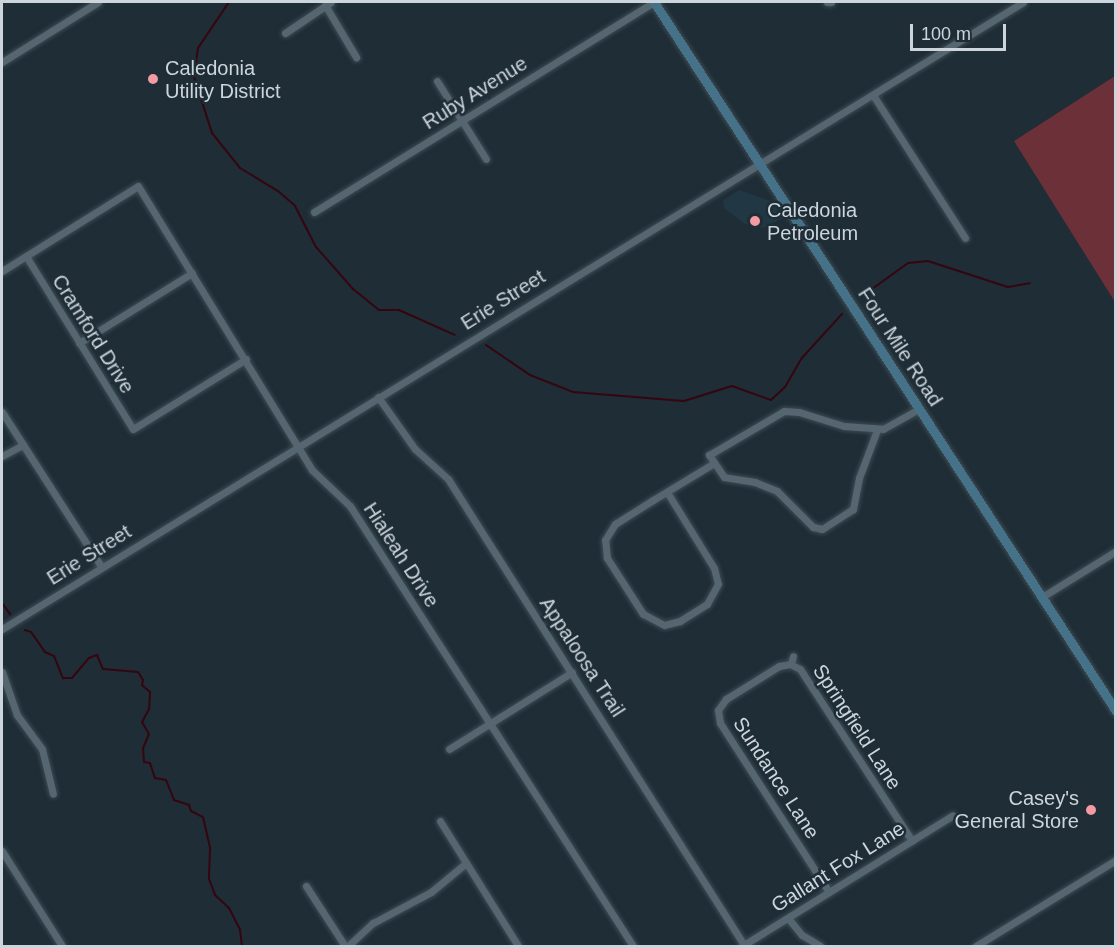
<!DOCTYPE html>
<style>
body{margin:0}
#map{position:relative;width:1117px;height:948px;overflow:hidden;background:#1e2d36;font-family:Helvetica,sans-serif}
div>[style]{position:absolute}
.built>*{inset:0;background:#213744}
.green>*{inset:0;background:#6c3039}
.stream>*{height:2px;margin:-1px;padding:0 1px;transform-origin:1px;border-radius:1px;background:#350510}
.roads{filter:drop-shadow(0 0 2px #3e4b52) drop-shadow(0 0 2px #3e4b52)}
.street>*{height:7px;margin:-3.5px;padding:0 3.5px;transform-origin:3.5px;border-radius:3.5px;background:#556670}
.secondary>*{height:9px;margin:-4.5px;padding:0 4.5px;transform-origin:4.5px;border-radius:4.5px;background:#457288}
.dots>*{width:16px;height:16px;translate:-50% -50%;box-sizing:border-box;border:3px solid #1e2d36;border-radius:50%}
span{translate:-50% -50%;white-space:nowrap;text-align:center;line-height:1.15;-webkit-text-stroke:5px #1e2d36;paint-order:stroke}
.poi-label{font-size:20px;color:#ccd5db}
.left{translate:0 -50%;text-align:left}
.right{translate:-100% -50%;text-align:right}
.street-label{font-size:20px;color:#ccd5db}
.frame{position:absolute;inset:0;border:3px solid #ccd5db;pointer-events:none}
.scale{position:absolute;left:910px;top:24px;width:96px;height:27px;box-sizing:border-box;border:3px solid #ccd5db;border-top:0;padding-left:8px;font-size:18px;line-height:21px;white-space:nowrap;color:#ccd5db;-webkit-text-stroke:4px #1e2d36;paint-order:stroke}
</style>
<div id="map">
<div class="built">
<i style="clip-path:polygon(739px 190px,773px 202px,787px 216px,763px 228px,745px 224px,724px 208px,723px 200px)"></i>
</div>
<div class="green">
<i style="clip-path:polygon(1115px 76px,1115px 302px,1014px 141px)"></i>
</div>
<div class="stream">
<i style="left:229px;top:2px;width:55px;rotate:124deg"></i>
<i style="left:198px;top:48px;width:29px;rotate:98deg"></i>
<i style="left:194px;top:77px;width:59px;rotate:72.2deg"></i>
<i style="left:212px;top:133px;width:45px;rotate:51.3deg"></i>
<i style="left:240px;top:168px;width:44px;rotate:31.2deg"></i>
<i style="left:278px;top:191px;width:23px;rotate:41deg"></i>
<i style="left:295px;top:206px;width:46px;rotate:62.9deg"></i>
<i style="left:316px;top:247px;width:56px;rotate:48.6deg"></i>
<i style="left:353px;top:289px;width:33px;rotate:39deg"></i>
<i style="left:379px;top:310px;width:20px"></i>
<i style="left:399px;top:310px;width:61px;rotate:24.1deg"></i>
<i style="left:861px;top:297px;width:58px;rotate:-35.9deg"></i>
<i style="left:908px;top:263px;width:20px;rotate:-6deg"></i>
<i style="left:928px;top:261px;width:84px;rotate:18deg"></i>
<i style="left:1008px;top:287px;width:22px;rotate:-10deg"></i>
<i style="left:486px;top:345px;width:53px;rotate:34.3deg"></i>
<i style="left:530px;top:375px;width:46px;rotate:21.6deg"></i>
<i style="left:573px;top:392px;width:111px;rotate:4.6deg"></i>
<i style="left:684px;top:401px;width:50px;rotate:-17.4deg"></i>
<i style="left:732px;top:386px;width:41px;rotate:19.7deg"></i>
<i style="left:771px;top:400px;width:19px;rotate:-43deg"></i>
<i style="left:785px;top:387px;width:32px;rotate:-60deg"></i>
<i style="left:801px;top:359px;width:61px;rotate:-47.7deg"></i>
<i style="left:2px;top:603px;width:14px;rotate:54deg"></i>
<i style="left:25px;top:630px;width:6px;rotate:18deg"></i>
<i style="left:31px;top:632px;width:24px;rotate:55deg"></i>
<i style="left:45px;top:652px;width:10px;rotate:24deg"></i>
<i style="left:54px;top:656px;width:24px;rotate:68deg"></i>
<i style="left:63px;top:678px;width:9px"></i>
<i style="left:72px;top:678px;width:26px;rotate:-50deg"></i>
<i style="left:89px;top:658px;width:9px;rotate:-21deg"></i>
<i style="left:97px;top:655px;width:15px;rotate:67deg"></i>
<i style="left:103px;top:669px;width:35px;rotate:5deg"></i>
<i style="left:138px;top:672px;width:9px;rotate:58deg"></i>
<i style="left:143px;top:680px;width:5px;rotate:101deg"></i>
<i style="left:142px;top:685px;width:11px;rotate:41deg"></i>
<i style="left:150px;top:692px;width:17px;rotate:93deg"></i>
<i style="left:149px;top:709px;width:15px;rotate:118deg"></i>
<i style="left:142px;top:722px;width:14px;rotate:60deg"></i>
<i style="left:149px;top:734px;width:15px;rotate:113deg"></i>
<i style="left:143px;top:748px;width:14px;rotate:86deg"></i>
<i style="left:144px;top:762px;width:6px;rotate:9deg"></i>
<i style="left:150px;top:763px;width:16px;rotate:72deg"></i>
<i style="left:155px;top:778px;width:11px;rotate:10deg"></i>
<i style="left:166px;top:780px;width:22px;rotate:68deg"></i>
<i style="left:174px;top:800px;width:16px;rotate:18deg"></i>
<i style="left:189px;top:805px;width:6px;rotate:72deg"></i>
<i style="left:191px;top:811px;width:13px;rotate:27deg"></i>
<i style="left:203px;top:817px;width:32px;rotate:77deg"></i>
<i style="left:210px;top:848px;width:31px;rotate:92deg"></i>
<i style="left:209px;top:879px;width:17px;rotate:69deg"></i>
<i style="left:215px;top:895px;width:19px;rotate:43deg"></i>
<i style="left:229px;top:908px;width:25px;rotate:63deg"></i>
<i style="left:240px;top:930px;width:16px;rotate:83deg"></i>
</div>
<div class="roads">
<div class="street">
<i style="left:827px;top:2px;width:4px"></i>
<i style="left:325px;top:5px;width:61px;rotate:59.2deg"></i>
<i style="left:285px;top:33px;width:55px;rotate:-34deg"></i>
<i style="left:2px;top:62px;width:113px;rotate:-32deg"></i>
<i style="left:437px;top:81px;width:92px;rotate:57.9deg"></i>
<i style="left:873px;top:95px;width:170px;rotate:57.2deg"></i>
<i style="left:314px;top:212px;width:400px;rotate:-31.7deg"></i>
<i style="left:26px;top:256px;width:203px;rotate:58.3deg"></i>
<i style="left:133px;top:429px;width:133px;rotate:-31.8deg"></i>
<i style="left:2px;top:271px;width:160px;rotate:-32deg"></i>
<i style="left:138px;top:186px;width:333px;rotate:58.5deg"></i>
<i style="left:312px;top:470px;width:52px;rotate:43.5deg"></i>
<i style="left:350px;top:506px;width:523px;rotate:57.25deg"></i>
<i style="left:79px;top:343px;width:133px;rotate:-31.8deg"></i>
<i style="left:378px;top:397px;width:64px;rotate:54.6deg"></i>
<i style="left:415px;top:449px;width:45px;rotate:42.3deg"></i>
<i style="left:448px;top:479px;width:552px;rotate:57.58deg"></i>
<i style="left:2px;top:412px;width:183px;rotate:57.3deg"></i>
<i style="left:877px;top:430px;width:51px;rotate:110.6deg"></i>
<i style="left:859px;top:478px;width:32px;rotate:101deg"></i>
<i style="left:853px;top:509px;width:37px;rotate:147deg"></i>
<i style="left:822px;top:529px;width:9px;rotate:-167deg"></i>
<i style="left:813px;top:527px;width:51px;rotate:-135deg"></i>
<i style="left:777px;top:491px;width:24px;rotate:-158deg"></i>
<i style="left:755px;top:482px;width:31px;rotate:-171deg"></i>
<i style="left:724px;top:477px;width:27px;rotate:-124deg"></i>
<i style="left:709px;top:455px;width:87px;rotate:-30.4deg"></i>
<i style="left:784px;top:411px;width:15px;rotate:4deg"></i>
<i style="left:799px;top:412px;width:47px;rotate:17.3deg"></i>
<i style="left:844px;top:426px;width:39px;rotate:4deg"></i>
<i style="left:883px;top:429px;width:41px;rotate:-29.1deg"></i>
<i style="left:2px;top:456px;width:24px;rotate:-28deg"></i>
<i style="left:667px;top:492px;width:89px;rotate:58.3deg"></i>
<i style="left:714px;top:568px;width:16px;rotate:76deg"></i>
<i style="left:718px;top:584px;width:23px;rotate:119deg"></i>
<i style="left:707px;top:604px;width:32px;rotate:148deg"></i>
<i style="left:680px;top:621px;width:16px;rotate:166deg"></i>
<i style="left:664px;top:625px;width:24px;rotate:-152deg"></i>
<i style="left:643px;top:614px;width:67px;rotate:-122.7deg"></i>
<i style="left:607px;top:558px;width:18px;rotate:-96deg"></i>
<i style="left:605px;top:540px;width:19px;rotate:-58deg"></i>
<i style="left:615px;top:524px;width:45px;rotate:-32.3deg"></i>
<i style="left:653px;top:500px;width:71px;rotate:-31.2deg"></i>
<i style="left:1042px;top:597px;width:87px;rotate:-31.9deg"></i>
<i style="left:2px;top:629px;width:1198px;rotate:-31.55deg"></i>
<i style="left:791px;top:664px;width:8px;rotate:-76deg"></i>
<i style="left:2px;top:672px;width:46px;rotate:70.8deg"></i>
<i style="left:17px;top:715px;width:42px;rotate:53.7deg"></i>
<i style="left:42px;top:749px;width:46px;rotate:76.3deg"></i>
<i style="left:449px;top:749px;width:145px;rotate:-32deg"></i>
<i style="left:440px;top:821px;width:147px;rotate:58deg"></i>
<i style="left:2px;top:851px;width:112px;rotate:57.7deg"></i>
<i style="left:306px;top:886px;width:72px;rotate:57deg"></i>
<i style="left:829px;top:892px;width:201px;rotate:-122.8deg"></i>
<i style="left:720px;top:723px;width:13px;rotate:-99deg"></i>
<i style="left:718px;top:710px;width:14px;rotate:-54deg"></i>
<i style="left:726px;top:699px;width:62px;rotate:-31.9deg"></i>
<i style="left:779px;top:666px;width:11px;rotate:-10deg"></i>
<i style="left:790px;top:664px;width:11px;rotate:27deg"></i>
<i style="left:800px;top:669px;width:205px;rotate:56.9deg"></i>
<i style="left:788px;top:918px;width:22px;rotate:51deg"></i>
<i style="left:802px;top:935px;width:21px;rotate:31deg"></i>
<i style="left:348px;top:946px;width:34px;rotate:-43deg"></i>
<i style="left:373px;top:923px;width:66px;rotate:-28.1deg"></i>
<i style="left:431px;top:892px;width:45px;rotate:-39.6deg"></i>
<i style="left:742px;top:946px;width:248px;rotate:-31.8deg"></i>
<i style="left:976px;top:946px;width:164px;rotate:-31.6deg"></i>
</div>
<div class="secondary">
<i style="left:654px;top:2px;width:846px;rotate:56.91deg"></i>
</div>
</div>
<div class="dots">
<i style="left:153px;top:79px;background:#f49aa3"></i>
<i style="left:755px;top:221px;background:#f49aa3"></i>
<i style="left:1091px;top:810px;background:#f49aa3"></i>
</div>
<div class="poi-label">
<span class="left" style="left:165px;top:80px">Caledonia<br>Utility District</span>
<span class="left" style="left:767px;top:222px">Caledonia<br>Petroleum</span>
<span class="right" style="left:1079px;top:810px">Casey's<br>General Store</span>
</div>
<div class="street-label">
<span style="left:475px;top:93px;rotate:-32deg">Ruby Avenue</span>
<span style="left:503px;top:300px;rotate:-32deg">Erie Street</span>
<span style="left:93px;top:334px;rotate:58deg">Cramford Drive</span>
<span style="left:900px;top:347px;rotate:57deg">Four Mile Road</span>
<span style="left:89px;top:555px;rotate:-32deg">Erie Street</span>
<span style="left:401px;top:555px;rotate:57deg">Hialeah Drive</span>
<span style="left:582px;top:657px;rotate:57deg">Appaloosa Trail</span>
<span style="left:857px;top:727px;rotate:57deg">Springfield Lane</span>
<span style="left:776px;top:778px;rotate:57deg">Sundance Lane</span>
<span style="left:838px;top:867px;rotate:-32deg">Gallant Fox Lane</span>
</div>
<div class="frame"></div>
<div class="scale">100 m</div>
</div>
